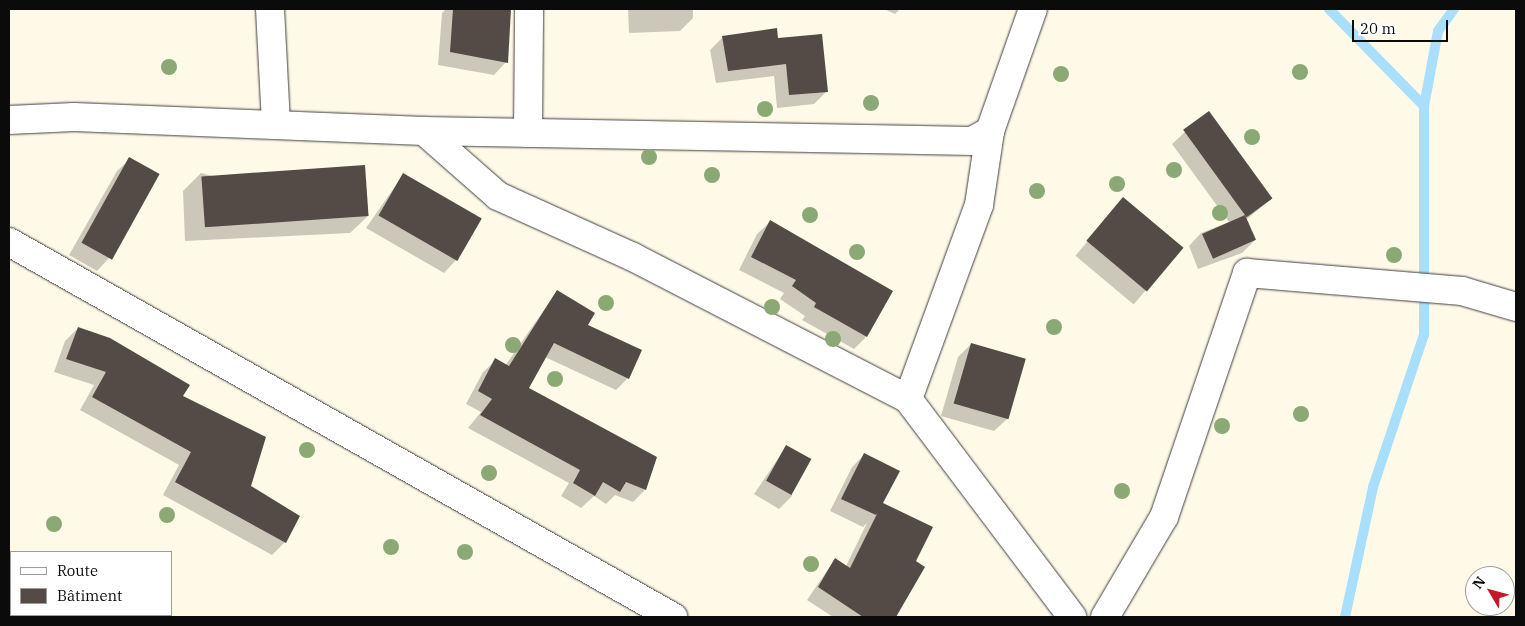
<!DOCTYPE html>
<meta charset="utf-8">
<style>
body{margin:0}
#map{position:relative;width:1525px;height:626px;overflow:hidden;background:#fffae8;font-family:"IBM Plex Serif",serif}
div>[style]{position:absolute}
.shadow>*{inset:0;background:#0003;transform-origin:0 0}
.stream>*{height:10px;margin:-5px;padding:0 5px;transform-origin:5px;border-radius:5px;background:#a8dffc}
.building>*{inset:0;background:#544b46;transform-origin:0 0}
.roads{filter:drop-shadow(0 0 1px #3e3e3e) drop-shadow(0 0 1px #3e3e3e)}
.street>*{height:28px;margin:-14px;padding:0 14px;transform-origin:14px;border-radius:14px;background:#fff}
.trees>*{width:16px;height:16px;margin:-8px;border-radius:50%;background:#8aa974}
span{translate:-50% -50%;white-space:nowrap;text-align:center;line-height:1.15;-webkit-text-stroke:5px #fff;paint-order:stroke}
.frame{position:absolute;inset:0;border:10px solid #0b0b0b;pointer-events:none}
.legend{position:absolute;left:10px;top:551px;width:162px;height:65px;box-sizing:border-box;background:#fff;border:1px solid #9d9d9d;margin:0;padding:6px 9px;list-style:none;font-size:15px;color:#0b0b0b}
.legend li{display:flex;align-items:center;gap:10px;height:25px}
.legend b{width:25px;border:1px solid #9d9d9d}
.north{position:absolute;left:1465px;top:566px;width:50px;height:50px;box-sizing:border-box;background:#fff;border:1px solid #9d9d9d;border-radius:50%;rotate:307deg;font-size:14px;font-weight:700;line-height:20px;text-align:center;color:#0b0b0b}
.north::after{content:'';display:block;margin:auto;width:18px;height:22px;background:#c51827;clip-path:polygon(50% 0,100% 100%,50% 72%,0 100%)}
.scale{position:absolute;left:1352px;top:20px;width:96px;height:22px;box-sizing:border-box;border:2px solid #0b0b0b;border-top:0;padding-left:6px;font-size:15px;line-height:18px;white-space:nowrap;color:#0b0b0b;-webkit-text-stroke:4px #fff;paint-order:stroke}
</style>
<div id="map">
<div class="shadow">
<i style="clip-path:polygon(446px 9px,510px 9px,506px 62px,494px 75px,438px 65px,442px 13px)"></i>
<i style="clip-path:polygon(628px 9px,693px 9px,693px 18px,680px 31px,629px 33px)"></i>
<i style="clip-path:polygon(884px 9px,900px 9px,895px 14px)"></i>
<i style="clip-path:polygon(723px 37px,777px 39px,827px 91px,814px 104px,777px 108px,774px 76px,716px 83px,710px 50px)"></i>
<i style="clip-path:polygon(1185px 132px,1272px 198px,1246px 220px,1255px 240px,1242px 253px,1198px 269px,1189px 246px,1201px 233px,1229px 222px,1172px 144px)"></i>
<i style="clip-path:polygon(130px 159px,109px 258px,97px 271px,69px 255px,117px 171px)"></i>
<i style="clip-path:polygon(201px 173px,368px 216px,350px 233px,185px 241px,183px 191px)"></i>
<i style="clip-path:polygon(403px 175px,456px 260px,444px 273px,366px 228px)"></i>
<i style="left:1123px;top:199px;width:76px;height:74px;rotate:40deg"></i>
<i style="clip-path:polygon(770px 222px,866px 337px,854px 349px,802px 320px,805px 316px,780px 299px,784px 293px,739px 270px,757px 234px)"></i>
<i style="clip-path:polygon(557px 291px,628px 378px,616px 390px,545px 357px,528px 388px,645px 490px,633px 502px,615px 495px,606px 504px,594px 496px,581px 508px,561px 496px,569px 483px,468px 428px,481px 412px,466px 404px,483px 372px,496px 360px,505px 366px)"></i>
<i style="clip-path:polygon(78px 328px,181px 397px,285px 542px,272px 555px,163px 495px,179px 465px,80px 410px,94px 385px,54px 372px,65px 341px)"></i>
<i style="clip-path:polygon(971px 344px,1007px 419px,994px 431px,941px 416px,958px 357px)"></i>
<i style="clip-path:polygon(786px 447px,792px 496px,779px 509px,754px 494px)"></i>
<i style="clip-path:polygon(864px 455px,881px 503px,914px 561px,923px 567px,894px 617px,833px 617px,807px 600px,835px 559px,846px 566px,867px 523px,863px 527px,830px 511px,852px 467px)"></i>
</div>
<div class="stream">
<i style="left:1329px;top:9px;width:136px;rotate:45.6deg"></i>
<i style="left:1345px;top:617px;width:133px;rotate:-77.8deg"></i>
<i style="left:1373px;top:487px;width:160px;rotate:-71.5deg"></i>
<i style="left:1424px;top:335px;width:229px;rotate:-90deg"></i>
<i style="left:1424px;top:106px;width:76px;rotate:-79.4deg"></i>
<i style="left:1438px;top:31px;width:27px;rotate:-54deg"></i>
</div>
<div class="building">
<i style="clip-path:polygon(453px 9px,511px 9px,508px 63px,450px 52px)"></i>
<i style="clip-path:polygon(777px 28px,778px 38px,822px 34px,828px 92px,789px 95px,786px 64px,728px 71px,722px 36px)"></i>
<i style="left:1209px;top:111px;width:108px;height:32px;rotate:54deg"></i>
<i style="left:129px;top:157px;width:35px;height:98px;rotate:29deg"></i>
<i style="left:365px;top:165px;width:51px;height:164px;rotate:86deg"></i>
<i style="left:403px;top:173px;width:91px;height:49px;rotate:30deg"></i>
<i style="left:1123px;top:197px;width:79px;height:57px;rotate:40deg"></i>
<i style="left:1245px;top:215px;width:27px;height:47px;rotate:66deg"></i>
<i style="clip-path:polygon(770px 220px,893px 291px,867px 337px,814px 307px,816px 303px,792px 286px,796px 280px,751px 257px)"></i>
<i style="clip-path:polygon(557px 290px,595px 313px,588px 325px,642px 350px,629px 379px,554px 343px,529px 388px,657px 457px,646px 490px,626px 482px,620px 492px,603px 482px,595px 496px,573px 483px,580px 470px,480px 415px,492px 399px,478px 391px,495px 358px,509px 366px)"></i>
<i style="clip-path:polygon(78px 327px,110px 338px,190px 385px,183px 396px,266px 437px,251px 486px,300px 516px,286px 543px,175px 482px,191px 452px,92px 397px,106px 372px,66px 359px)"></i>
<i style="left:971px;top:343px;width:57px;height:63px;rotate:16deg"></i>
<i style="left:786px;top:445px;width:29px;height:41px;rotate:29deg"></i>
<i style="clip-path:polygon(864px 453px,900px 471px,883px 503px,933px 527px,916px 561px,925px 567px,896px 617px,863px 617px,818px 587px,835px 558px,850px 568px,878px 512px,876px 515px,841px 499px)"></i>
</div>
<div class="roads">
<div class="street">
<i style="left:270px;top:9px;width:116px;rotate:87deg"></i>
<i style="left:9px;top:120px;width:65px;rotate:-2.6deg"></i>
<i style="left:74px;top:117px;width:350px;rotate:2.3deg"></i>
<i style="left:424px;top:131px;width:548px;rotate:1.05deg"></i>
<i style="left:972px;top:141px;width:21px;rotate:-29deg"></i>
<i style="left:990px;top:131px;width:129px;rotate:-70.6deg"></i>
<i style="left:424px;top:131px;width:98px;rotate:41.3deg"></i>
<i style="left:498px;top:196px;width:148px;rotate:24.3deg"></i>
<i style="left:633px;top:257px;width:309px;rotate:27.3deg"></i>
<i style="left:908px;top:399px;width:273px;rotate:53deg"></i>
<i style="left:528px;top:133px;width:124px;rotate:-89.5deg"></i>
<i style="left:9px;top:242px;width:763px;rotate:29.46deg"></i>
<i style="left:908px;top:399px;width:207px;rotate:-69.9deg"></i>
<i style="left:979px;top:205px;width:75px;rotate:-81.5deg"></i>
<i style="left:1105px;top:617px;width:116px;rotate:-59.5deg"></i>
<i style="left:1164px;top:517px;width:258px;rotate:-71.2deg"></i>
<i style="left:1247px;top:273px;width:216px;rotate:4.8deg"></i>
<i style="left:1462px;top:291px;width:56px;rotate:16.5deg"></i>
</div>
</div>
<div class="trees">
<i style="left:169px;top:67px"></i>
<i style="left:1300px;top:72px"></i>
<i style="left:1061px;top:74px"></i>
<i style="left:871px;top:103px"></i>
<i style="left:765px;top:109px"></i>
<i style="left:1252px;top:137px"></i>
<i style="left:649px;top:157px"></i>
<i style="left:1174px;top:170px"></i>
<i style="left:712px;top:175px"></i>
<i style="left:1117px;top:184px"></i>
<i style="left:1037px;top:191px"></i>
<i style="left:1220px;top:213px"></i>
<i style="left:810px;top:215px"></i>
<i style="left:857px;top:252px"></i>
<i style="left:1394px;top:255px"></i>
<i style="left:606px;top:303px"></i>
<i style="left:772px;top:307px"></i>
<i style="left:1054px;top:327px"></i>
<i style="left:833px;top:339px"></i>
<i style="left:513px;top:345px"></i>
<i style="left:555px;top:379px"></i>
<i style="left:1301px;top:414px"></i>
<i style="left:1222px;top:426px"></i>
<i style="left:307px;top:450px"></i>
<i style="left:489px;top:473px"></i>
<i style="left:1122px;top:491px"></i>
<i style="left:167px;top:515px"></i>
<i style="left:54px;top:524px"></i>
<i style="left:391px;top:547px"></i>
<i style="left:465px;top:552px"></i>
<i style="left:811px;top:564px"></i>
</div>
<div class="frame"></div>
<ul class="legend">
<li><b style="height:6px;background:#fff"></b>Route</li>
<li><b style="height:14px;background:#544b46"></b>Bâtiment</li>
</ul>
<div class="north">N</div>
<div class="scale">20 m</div>
</div>
